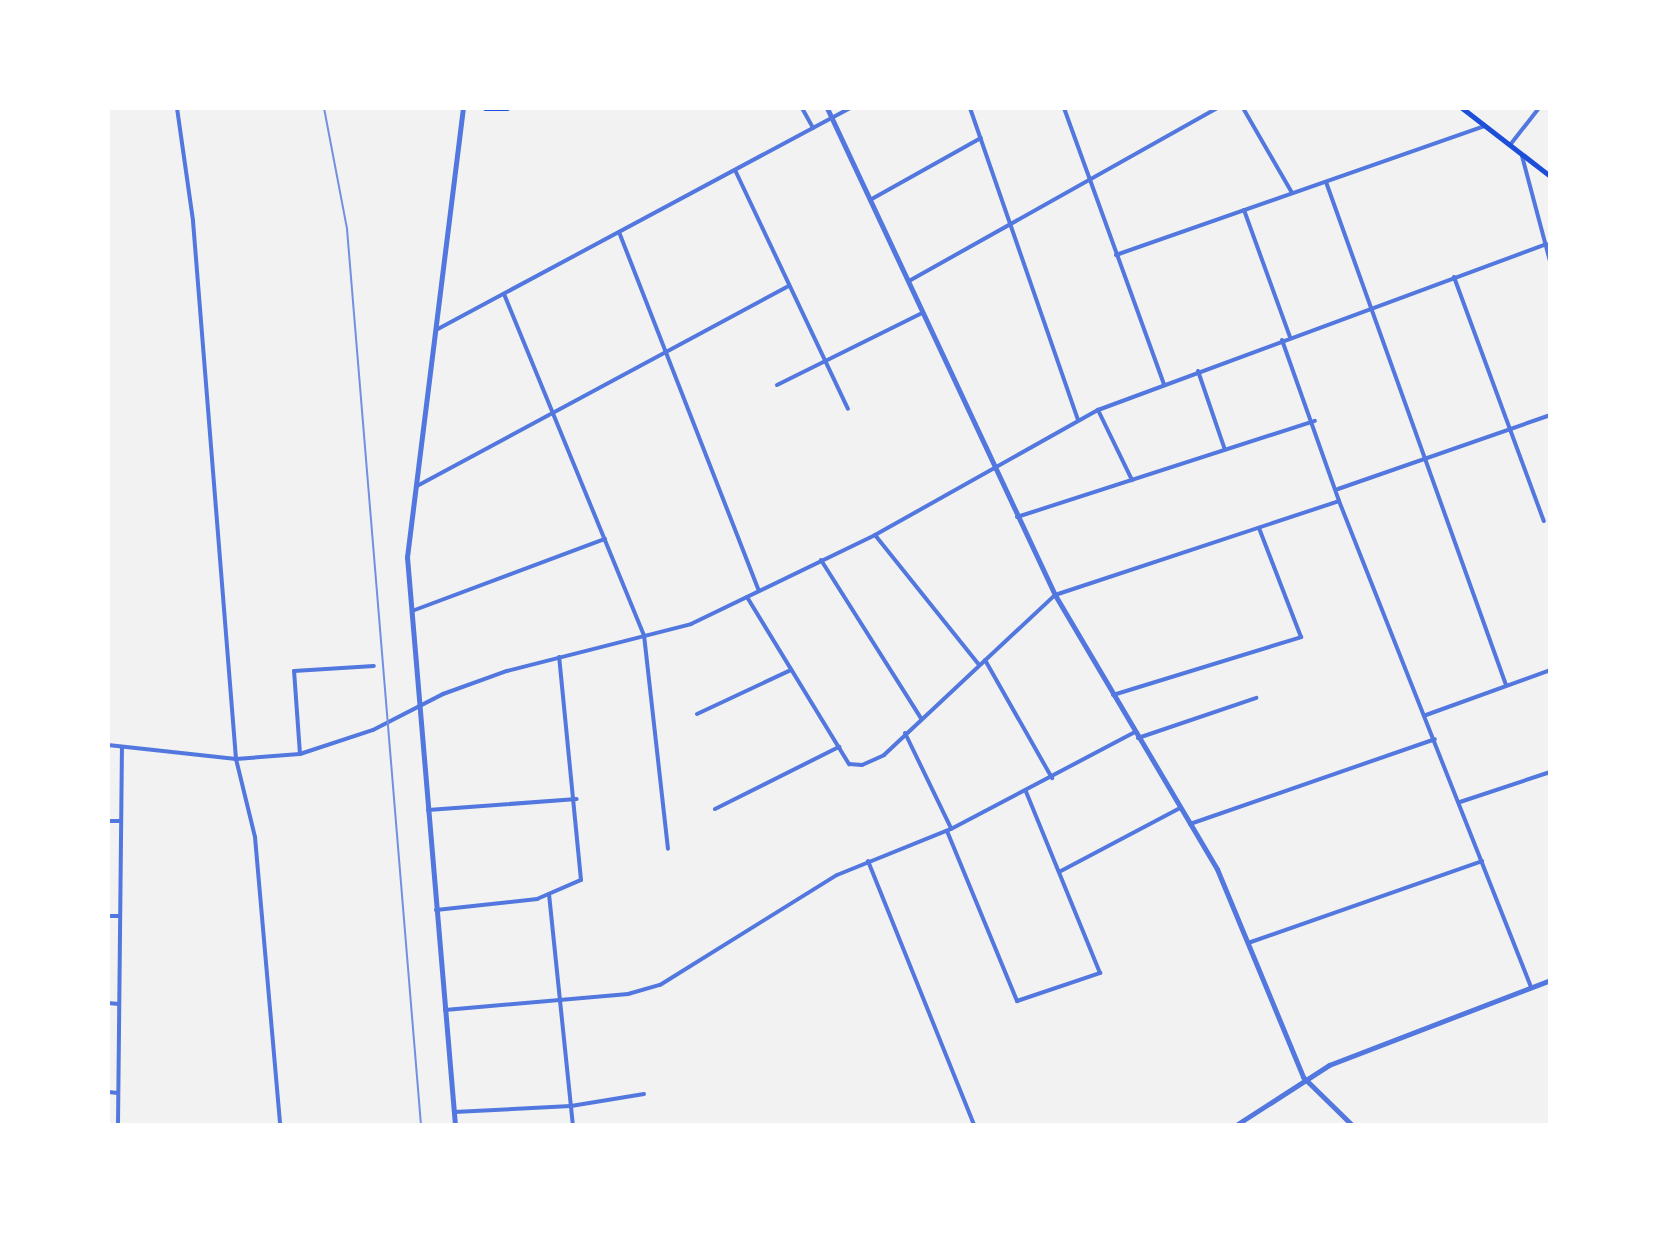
<!DOCTYPE html>
<style>
body{margin:0}
#map{position:relative;width:1658px;height:1233px;overflow:hidden;background:#f2f2f2;font-family:"Roboto Condensed",sans-serif}
div>[style]{position:absolute}
.minor>*{height:4px;margin:-2px;padding:0 2px;transform-origin:2px;border-radius:2px;background:#5277de}
.tertiary>*{height:5px;margin:-2.5px;padding:0 2.5px;transform-origin:2.5px;border-radius:2.5px;background:#5277de}
.secondary>*{height:5px;margin:-2.5px;padding:0 2.5px;transform-origin:2.5px;border-radius:2.5px;background:#1d4ed8}
.rail>*{height:2px;margin:-1px;padding:0 1px;transform-origin:1px;border-radius:1px;background:#7290e2}
span{translate:-50% -50%;white-space:nowrap;text-align:center;line-height:1.15;-webkit-text-stroke:8px #fff;paint-order:stroke}
.frame{position:absolute;inset:0;border:110px solid #fff;pointer-events:none}
</style>
<div id="map">
<div class="minor">
<i style="left:177px;top:108px;width:114px;rotate:81.9deg"></i>
<i style="left:193px;top:221px;width:540px;rotate:85.43deg"></i>
<i style="left:236px;top:759px;width:80px;rotate:76.3deg"></i>
<i style="left:255px;top:837px;width:289px;rotate:85deg"></i>
<i style="left:802px;top:108px;width:23px;rotate:61deg"></i>
<i style="left:970px;top:108px;width:330px;rotate:70.9deg"></i>
<i style="left:1064px;top:108px;width:294px;rotate:70.1deg"></i>
<i style="left:1243px;top:108px;width:98px;rotate:60deg"></i>
<i style="left:1510px;top:145px;width:47px;rotate:-51.9deg"></i>
<i style="left:1522px;top:156px;width:109px;rotate:75.1deg"></i>
<i style="left:735px;top:170px;width:264px;rotate:64.7deg"></i>
<i style="left:1326px;top:182px;width:534px;rotate:70.31deg"></i>
<i style="left:870px;top:200px;width:127px;rotate:-29.2deg"></i>
<i style="left:1244px;top:210px;width:135px;rotate:70.1deg"></i>
<i style="left:619px;top:232px;width:385px;rotate:68.7deg"></i>
<i style="left:1116px;top:255px;width:391px;rotate:-19.3deg"></i>
<i style="left:1454px;top:277px;width:260px;rotate:69.8deg"></i>
<i style="left:909px;top:281px;width:353px;rotate:-29.3deg"></i>
<i style="left:504px;top:294px;width:369px;rotate:67.7deg"></i>
<i style="left:644px;top:635px;width:215px;rotate:83.6deg"></i>
<i style="left:436px;top:330px;width:470px;rotate:-28.2deg"></i>
<i style="left:1282px;top:340px;width:171px;rotate:70.5deg"></i>
<i style="left:1339px;top:501px;width:523px;rotate:68.44deg"></i>
<i style="left:1198px;top:371px;width:83px;rotate:71.1deg"></i>
<i style="left:777px;top:385px;width:162px;rotate:-26.4deg"></i>
<i style="left:1098px;top:410px;width:78px;rotate:64.1deg"></i>
<i style="left:417px;top:486px;width:421px;rotate:-28.3deg"></i>
<i style="left:1338px;top:489px;width:225px;rotate:-19.2deg"></i>
<i style="left:1017px;top:517px;width:313px;rotate:-17.9deg"></i>
<i style="left:875px;top:535px;width:166px;rotate:51.3deg"></i>
<i style="left:821px;top:560px;width:187px;rotate:57.7deg"></i>
<i style="left:747px;top:597px;width:196px;rotate:58.6deg"></i>
<i style="left:849px;top:764px;width:13px;rotate:4deg"></i>
<i style="left:862px;top:765px;width:24px;rotate:-24deg"></i>
<i style="left:884px;top:755px;width:234px;rotate:-43.1deg"></i>
<i style="left:1055px;top:595px;width:299px;rotate:-18.3deg"></i>
<i style="left:412px;top:611px;width:206px;rotate:-20.5deg"></i>
<i style="left:985px;top:660px;width:136px;rotate:60.4deg"></i>
<i style="left:1113px;top:695px;width:197px;rotate:-17.1deg"></i>
<i style="left:1301px;top:637px;width:117px;rotate:-111.1deg"></i>
<i style="left:697px;top:714px;width:104px;rotate:-25.1deg"></i>
<i style="left:1426px;top:715px;width:132px;rotate:-19.9deg"></i>
<i style="left:905px;top:733px;width:106px;rotate:64.2deg"></i>
<i style="left:1138px;top:738px;width:125px;rotate:-18.7deg"></i>
<i style="left:108px;top:745px;width:129px;rotate:6.2deg"></i>
<i style="left:236px;top:759px;width:64px;rotate:-4.5deg"></i>
<i style="left:300px;top:754px;width:77px;rotate:-18.2deg"></i>
<i style="left:373px;top:730px;width:79px;rotate:-27.2deg"></i>
<i style="left:443px;top:694px;width:68px;rotate:-19.8deg"></i>
<i style="left:507px;top:671px;width:190px;rotate:-14.3deg"></i>
<i style="left:691px;top:624px;width:204px;rotate:-25.8deg"></i>
<i style="left:875px;top:535px;width:256px;rotate:-29.3deg"></i>
<i style="left:1098px;top:410px;width:478px;rotate:-20.3deg"></i>
<i style="left:300px;top:754px;width:83px;rotate:-94.1deg"></i>
<i style="left:294px;top:671px;width:80px;rotate:-3.6deg"></i>
<i style="left:1460px;top:802px;width:95px;rotate:-18.4deg"></i>
<i style="left:715px;top:809px;width:139px;rotate:-26.6deg"></i>
<i style="left:428px;top:810px;width:149px;rotate:-4.2deg"></i>
<i style="left:108px;top:821px;width:13px"></i>
<i style="left:1190px;top:824px;width:259px;rotate:-19.1deg"></i>
<i style="left:947px;top:831px;width:184px;rotate:67.6deg"></i>
<i style="left:1017px;top:1001px;width:88px;rotate:-18.6deg"></i>
<i style="left:1100px;top:973px;width:196px;rotate:-112.2deg"></i>
<i style="left:868px;top:861px;width:284px;rotate:68.1deg"></i>
<i style="left:1059px;top:872px;width:137px;rotate:-27.9deg"></i>
<i style="left:549px;top:894px;width:232px;rotate:84.1deg"></i>
<i style="left:436px;top:910px;width:102px;rotate:-6.2deg"></i>
<i style="left:537px;top:899px;width:48px;rotate:-23.4deg"></i>
<i style="left:581px;top:880px;width:224px;rotate:-95.6deg"></i>
<i style="left:108px;top:916px;width:12px"></i>
<i style="left:1248px;top:943px;width:248px;rotate:-19.3deg"></i>
<i style="left:108px;top:1003px;width:11px;rotate:5deg"></i>
<i style="left:445px;top:1010px;width:184px;rotate:-5deg"></i>
<i style="left:628px;top:994px;width:33px;rotate:-16deg"></i>
<i style="left:660px;top:985px;width:208px;rotate:-31.9deg"></i>
<i style="left:837px;top:875px;width:123px;rotate:-22deg"></i>
<i style="left:951px;top:829px;width:208px;rotate:-27.8deg"></i>
<i style="left:108px;top:1092px;width:10px;rotate:6deg"></i>
<i style="left:454px;top:1112px;width:117px;rotate:-2.9deg"></i>
<i style="left:571px;top:1106px;width:74px;rotate:-9.3deg"></i>
<i style="left:118px;top:1125px;width:378px;rotate:-89.4deg"></i>
</div>
<div class="tertiary">
<i style="left:827px;top:108px;width:538px;rotate:64.91deg"></i>
<i style="left:1055px;top:595px;width:318px;rotate:59.4deg"></i>
<i style="left:1217px;top:869px;width:225px;rotate:67.5deg"></i>
<i style="left:1303px;top:1077px;width:69px;rotate:44.4deg"></i>
<i style="left:455px;top:1125px;width:570px;rotate:-94.83deg"></i>
<i style="left:407px;top:557px;width:452px;rotate:-82.9deg"></i>
<i style="left:1236px;top:1125px;width:111px;rotate:-32.8deg"></i>
<i style="left:1329px;top:1065px;width:237px;rotate:-21deg"></i>
</div>
<div class="secondary">
<i style="left:485px;top:108px;width:22px"></i>
<i style="left:1462px;top:108px;width:111px;rotate:37.7deg"></i>
</div>
<div class="rail">
<i style="left:324px;top:108px;width:123px;rotate:79.2deg"></i>
<i style="left:347px;top:229px;width:899px;rotate:85.28deg"></i>
</div>
<div class="frame"></div>
</div>
